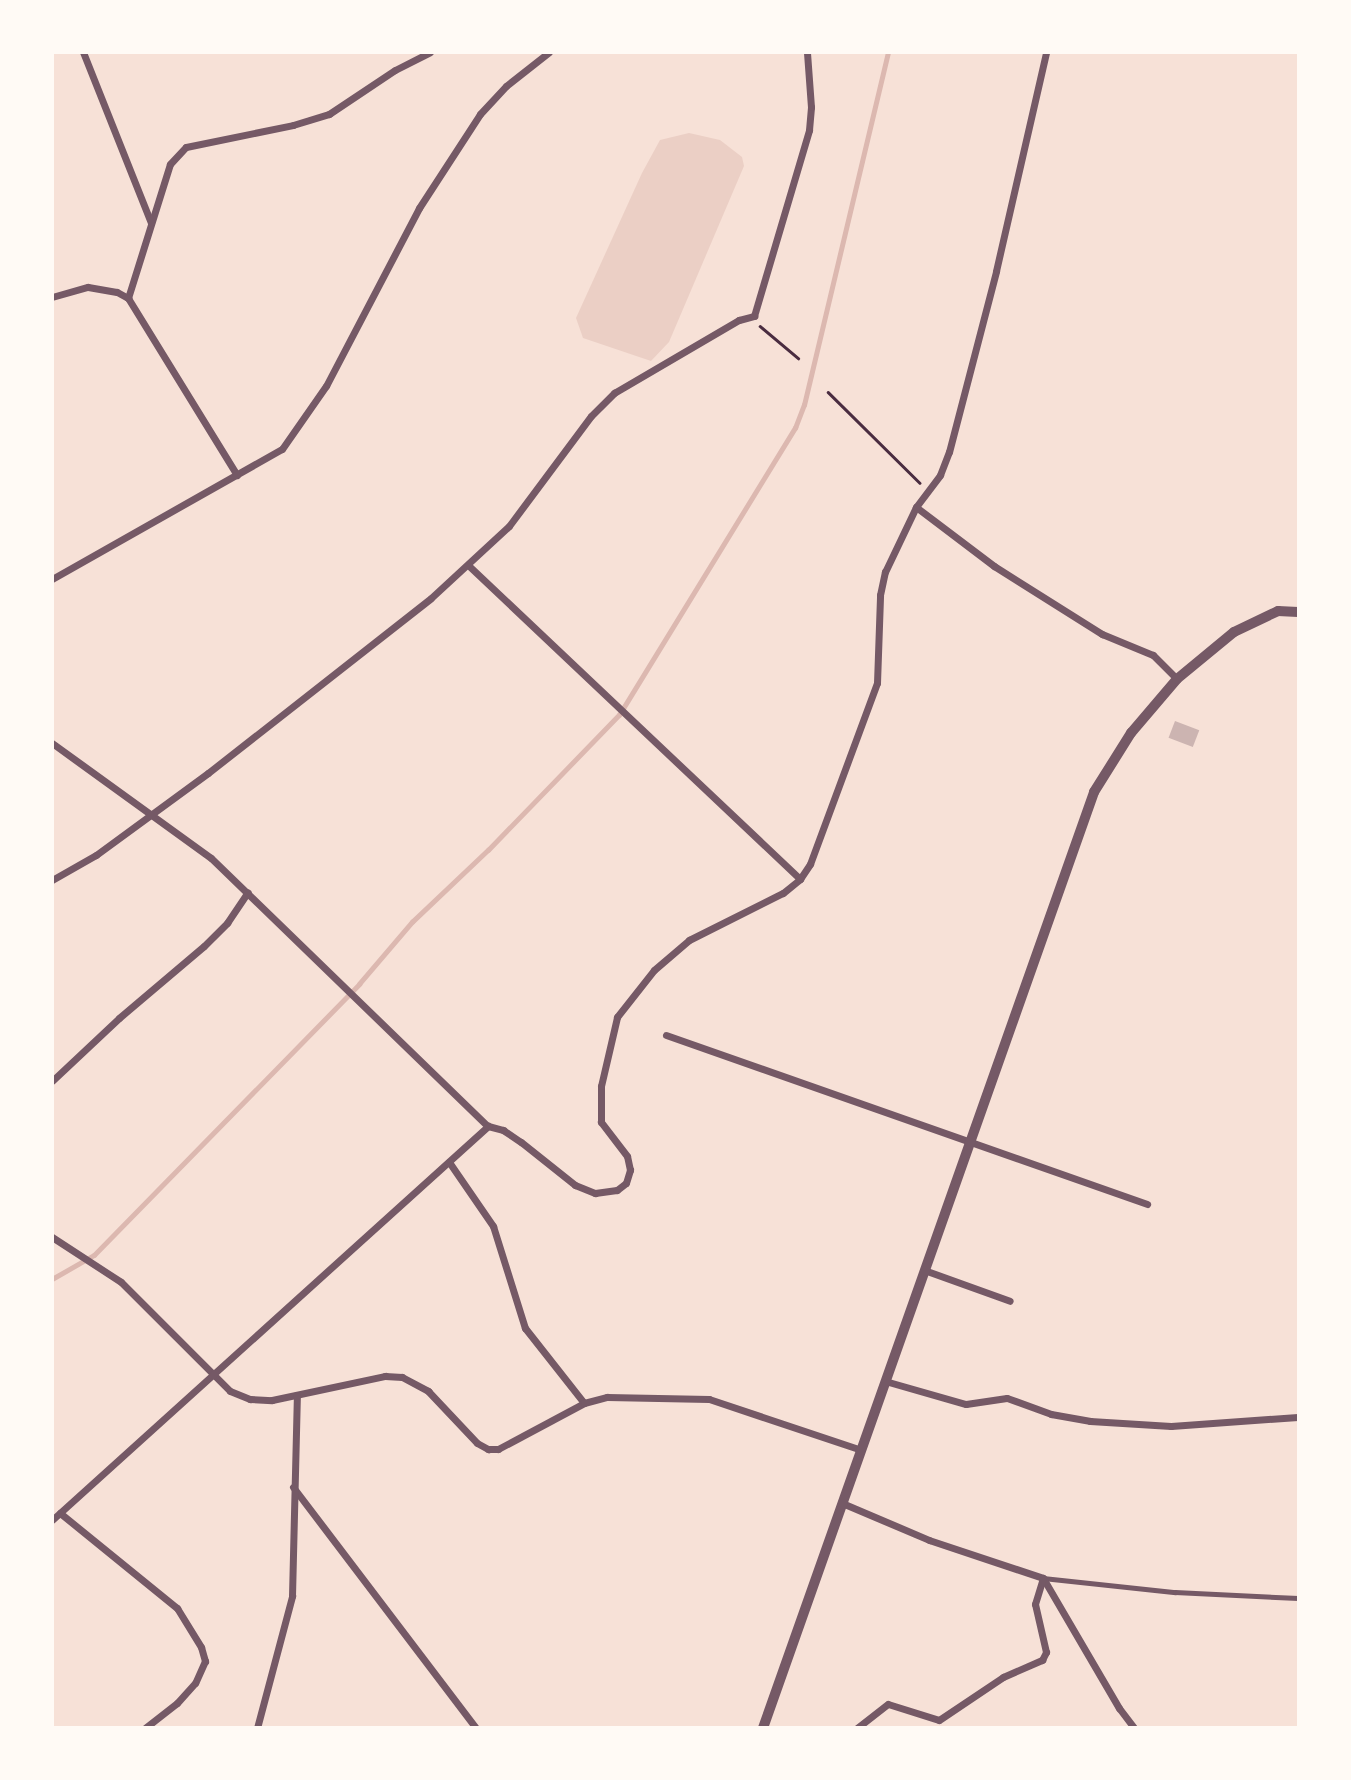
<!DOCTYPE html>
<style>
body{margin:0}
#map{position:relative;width:1351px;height:1780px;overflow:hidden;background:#f7e1d7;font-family:"Noto Sans",sans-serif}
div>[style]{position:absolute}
.green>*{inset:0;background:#ebcfc5}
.stream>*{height:4.5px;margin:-2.25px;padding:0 2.25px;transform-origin:2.25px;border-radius:2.25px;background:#dcb8b0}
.building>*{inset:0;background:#ccb4b1;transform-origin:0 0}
.path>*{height:2.5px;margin:-1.25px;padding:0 1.25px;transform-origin:1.25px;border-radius:1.25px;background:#4a2c40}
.service>*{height:4.5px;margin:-2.25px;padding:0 2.25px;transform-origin:2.25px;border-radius:2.25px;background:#755966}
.minor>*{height:7px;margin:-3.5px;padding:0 3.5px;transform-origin:3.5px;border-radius:3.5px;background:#755966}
.tertiary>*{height:10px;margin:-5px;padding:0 5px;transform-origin:5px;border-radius:5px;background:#755966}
span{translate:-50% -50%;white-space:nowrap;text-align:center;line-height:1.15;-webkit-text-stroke:7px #fffaf5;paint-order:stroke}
.frame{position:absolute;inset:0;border:54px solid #fffaf5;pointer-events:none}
</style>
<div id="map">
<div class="green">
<i style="clip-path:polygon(689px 133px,720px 140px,742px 157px,744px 166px,669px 342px,651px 361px,583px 338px,576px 318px,642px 173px,660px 140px)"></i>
</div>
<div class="stream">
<i style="left:52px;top:1279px;width:48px;rotate:-29.7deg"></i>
<i style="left:94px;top:1255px;width:379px;rotate:-45.6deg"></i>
<i style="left:359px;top:984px;width:82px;rotate:-49.5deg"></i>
<i style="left:412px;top:922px;width:105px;rotate:-43.5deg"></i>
<i style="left:488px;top:850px;width:188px;rotate:-45.9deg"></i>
<i style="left:619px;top:715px;width:337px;rotate:-58.5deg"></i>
<i style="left:795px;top:428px;width:25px;rotate:-69deg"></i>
<i style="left:804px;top:405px;width:363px;rotate:-76.6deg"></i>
</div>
<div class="building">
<i style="left:1175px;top:721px;width:26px;height:18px;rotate:21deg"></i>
</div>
<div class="path">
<i style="left:760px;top:326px;width:50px;rotate:40.1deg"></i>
<i style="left:828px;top:392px;width:129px;rotate:44.7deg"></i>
</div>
<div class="service">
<i style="left:1043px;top:1578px;width:133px;rotate:6.1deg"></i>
<i style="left:1175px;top:1592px;width:123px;rotate:2.8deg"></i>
</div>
<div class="minor">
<i style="left:83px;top:52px;width:184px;rotate:68.3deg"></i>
<i style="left:52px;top:297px;width:37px;rotate:-16deg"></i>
<i style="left:88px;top:287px;width:29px;rotate:10deg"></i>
<i style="left:117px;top:292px;width:13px;rotate:29deg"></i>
<i style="left:128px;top:298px;width:140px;rotate:-72.6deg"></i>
<i style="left:170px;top:164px;width:23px;rotate:-47deg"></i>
<i style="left:186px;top:147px;width:109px;rotate:-11.6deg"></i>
<i style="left:293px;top:125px;width:38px;rotate:-17deg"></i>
<i style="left:329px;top:114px;width:79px;rotate:-33.7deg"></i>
<i style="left:395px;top:70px;width:39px;rotate:-27deg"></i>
<i style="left:128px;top:298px;width:208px;rotate:58.4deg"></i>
<i style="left:916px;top:507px;width:98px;rotate:37.1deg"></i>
<i style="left:994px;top:566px;width:128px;rotate:32.2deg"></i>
<i style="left:1102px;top:634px;width:55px;rotate:22.4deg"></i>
<i style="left:1153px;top:655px;width:34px;rotate:45deg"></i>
<i style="left:468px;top:565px;width:457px;rotate:43.4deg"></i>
<i style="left:52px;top:579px;width:264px;rotate:-29.5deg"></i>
<i style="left:282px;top:449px;width:77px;rotate:-55.1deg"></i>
<i style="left:326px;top:386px;width:201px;rotate:-62.4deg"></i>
<i style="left:419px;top:208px;width:112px;rotate:-57deg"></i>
<i style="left:480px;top:114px;width:38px;rotate:-47deg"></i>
<i style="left:506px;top:86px;width:55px;rotate:-38.3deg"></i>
<i style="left:52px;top:743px;width:196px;rotate:35.9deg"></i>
<i style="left:211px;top:858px;width:385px;rotate:44.1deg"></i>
<i style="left:488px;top:1126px;width:16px;rotate:15deg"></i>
<i style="left:503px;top:1130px;width:22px;rotate:34deg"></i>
<i style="left:521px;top:1142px;width:69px;rotate:38.5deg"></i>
<i style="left:575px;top:1185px;width:22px;rotate:22deg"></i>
<i style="left:595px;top:1193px;width:22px;rotate:-8deg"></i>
<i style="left:617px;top:1190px;width:11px;rotate:-38deg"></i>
<i style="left:626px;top:1183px;width:14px;rotate:-73deg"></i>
<i style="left:630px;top:1170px;width:14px;rotate:-102deg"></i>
<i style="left:627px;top:1156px;width:43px;rotate:-127.4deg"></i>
<i style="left:601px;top:1122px;width:36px;rotate:-90deg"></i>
<i style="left:601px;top:1086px;width:71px;rotate:-76.9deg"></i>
<i style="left:617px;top:1017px;width:60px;rotate:-51.8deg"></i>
<i style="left:654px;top:970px;width:46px;rotate:-40.6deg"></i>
<i style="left:689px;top:940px;width:105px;rotate:-26.6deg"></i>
<i style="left:783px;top:893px;width:22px;rotate:-39deg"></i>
<i style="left:800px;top:879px;width:18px;rotate:-56deg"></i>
<i style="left:810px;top:864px;width:193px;rotate:-69.7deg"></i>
<i style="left:877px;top:683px;width:88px;rotate:-88deg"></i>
<i style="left:880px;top:595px;width:24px;rotate:-78deg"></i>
<i style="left:885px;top:572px;width:72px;rotate:-64.5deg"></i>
<i style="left:916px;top:507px;width:40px;rotate:-53deg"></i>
<i style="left:940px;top:475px;width:25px;rotate:-69deg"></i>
<i style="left:949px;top:452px;width:187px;rotate:-75.4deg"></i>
<i style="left:996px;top:271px;width:225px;rotate:-77.1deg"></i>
<i style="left:52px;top:880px;width:51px;rotate:-29.6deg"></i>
<i style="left:96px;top:855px;width:139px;rotate:-36.2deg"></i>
<i style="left:208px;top:773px;width:283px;rotate:-38.1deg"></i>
<i style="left:431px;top:598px;width:106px;rotate:-42.7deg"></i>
<i style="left:509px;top:526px;width:137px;rotate:-53.3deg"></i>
<i style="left:591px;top:416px;width:33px;rotate:-45deg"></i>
<i style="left:614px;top:393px;width:145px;rotate:-30.3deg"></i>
<i style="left:739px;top:320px;width:16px;rotate:-15deg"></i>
<i style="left:754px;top:316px;width:194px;rotate:-73.5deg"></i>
<i style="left:809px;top:130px;width:23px;rotate:-85deg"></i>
<i style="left:811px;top:107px;width:55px;rotate:-94.2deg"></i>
<i style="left:666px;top:1035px;width:510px;rotate:19.36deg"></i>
<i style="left:52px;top:1081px;width:92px;rotate:-43.2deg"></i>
<i style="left:119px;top:1018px;width:111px;rotate:-40.3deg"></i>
<i style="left:204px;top:946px;width:33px;rotate:-45deg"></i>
<i style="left:227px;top:923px;width:37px;rotate:-56deg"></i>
<i style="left:449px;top:1162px;width:78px;rotate:55.5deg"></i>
<i style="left:493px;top:1226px;width:107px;rotate:72.6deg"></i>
<i style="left:525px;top:1328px;width:95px;rotate:51.8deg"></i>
<i style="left:52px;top:1237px;width:82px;rotate:33.1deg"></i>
<i style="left:121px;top:1282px;width:154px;rotate:45deg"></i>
<i style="left:230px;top:1391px;width:22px;rotate:22deg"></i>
<i style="left:250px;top:1399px;width:22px;rotate:3deg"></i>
<i style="left:272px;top:1400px;width:116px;rotate:-12deg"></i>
<i style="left:385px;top:1376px;width:17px;rotate:3deg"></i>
<i style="left:402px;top:1377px;width:30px;rotate:28deg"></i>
<i style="left:428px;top:1391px;width:71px;rotate:46.7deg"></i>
<i style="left:477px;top:1443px;width:13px;rotate:29deg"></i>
<i style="left:488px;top:1449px;width:10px"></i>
<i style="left:498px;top:1449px;width:98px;rotate:-28.1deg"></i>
<i style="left:584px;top:1403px;width:24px;rotate:-15deg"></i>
<i style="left:607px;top:1397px;width:102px;rotate:1.1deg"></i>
<i style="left:709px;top:1399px;width:160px;rotate:18.5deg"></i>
<i style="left:924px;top:1270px;width:91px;rotate:19.8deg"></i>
<i style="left:885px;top:1381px;width:84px;rotate:15.9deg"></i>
<i style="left:966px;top:1404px;width:41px;rotate:-8.3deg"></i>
<i style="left:1007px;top:1398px;width:47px;rotate:20deg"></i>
<i style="left:1051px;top:1414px;width:40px;rotate:10deg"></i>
<i style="left:1090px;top:1421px;width:81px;rotate:3.5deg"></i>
<i style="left:1171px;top:1426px;width:127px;rotate:-4.1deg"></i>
<i style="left:293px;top:1487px;width:303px;rotate:52.8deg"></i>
<i style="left:842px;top:1503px;width:95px;rotate:23deg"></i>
<i style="left:929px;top:1540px;width:120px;rotate:18.4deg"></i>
<i style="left:60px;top:1513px;width:151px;rotate:39.1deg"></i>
<i style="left:177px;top:1608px;width:46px;rotate:58.4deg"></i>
<i style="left:201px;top:1647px;width:15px;rotate:74deg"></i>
<i style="left:205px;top:1661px;width:24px;rotate:114deg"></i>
<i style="left:195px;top:1683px;width:27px;rotate:132deg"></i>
<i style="left:177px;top:1703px;width:41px;rotate:142deg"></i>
<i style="left:52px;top:1520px;width:588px;rotate:-42.1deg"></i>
<i style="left:1043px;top:1578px;width:151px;rotate:59.7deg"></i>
<i style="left:1119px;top:1708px;width:25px;rotate:53deg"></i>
<i style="left:257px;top:1728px;width:137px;rotate:-75.1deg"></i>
<i style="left:292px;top:1596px;width:201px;rotate:-88.6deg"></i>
<i style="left:857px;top:1728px;width:39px;rotate:-38deg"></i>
<i style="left:888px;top:1704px;width:53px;rotate:17.4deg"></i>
<i style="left:939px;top:1720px;width:77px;rotate:-33.9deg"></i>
<i style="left:1003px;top:1677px;width:43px;rotate:-23.6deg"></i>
<i style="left:1042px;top:1660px;width:9px;rotate:-63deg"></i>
<i style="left:1046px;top:1652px;width:49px;rotate:-102.9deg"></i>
<i style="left:1035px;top:1604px;width:27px;rotate:-73deg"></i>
</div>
<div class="tertiary">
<i style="left:763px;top:1728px;width:993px;rotate:-70.52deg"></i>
<i style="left:1094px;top:792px;width:70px;rotate:-57.9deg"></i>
<i style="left:1131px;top:733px;width:71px;rotate:-49.6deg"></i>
<i style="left:1177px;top:679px;width:74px;rotate:-39.5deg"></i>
<i style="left:1234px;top:632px;width:49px;rotate:-25.5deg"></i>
<i style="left:1278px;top:611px;width:20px;rotate:3deg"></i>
</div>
<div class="frame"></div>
</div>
